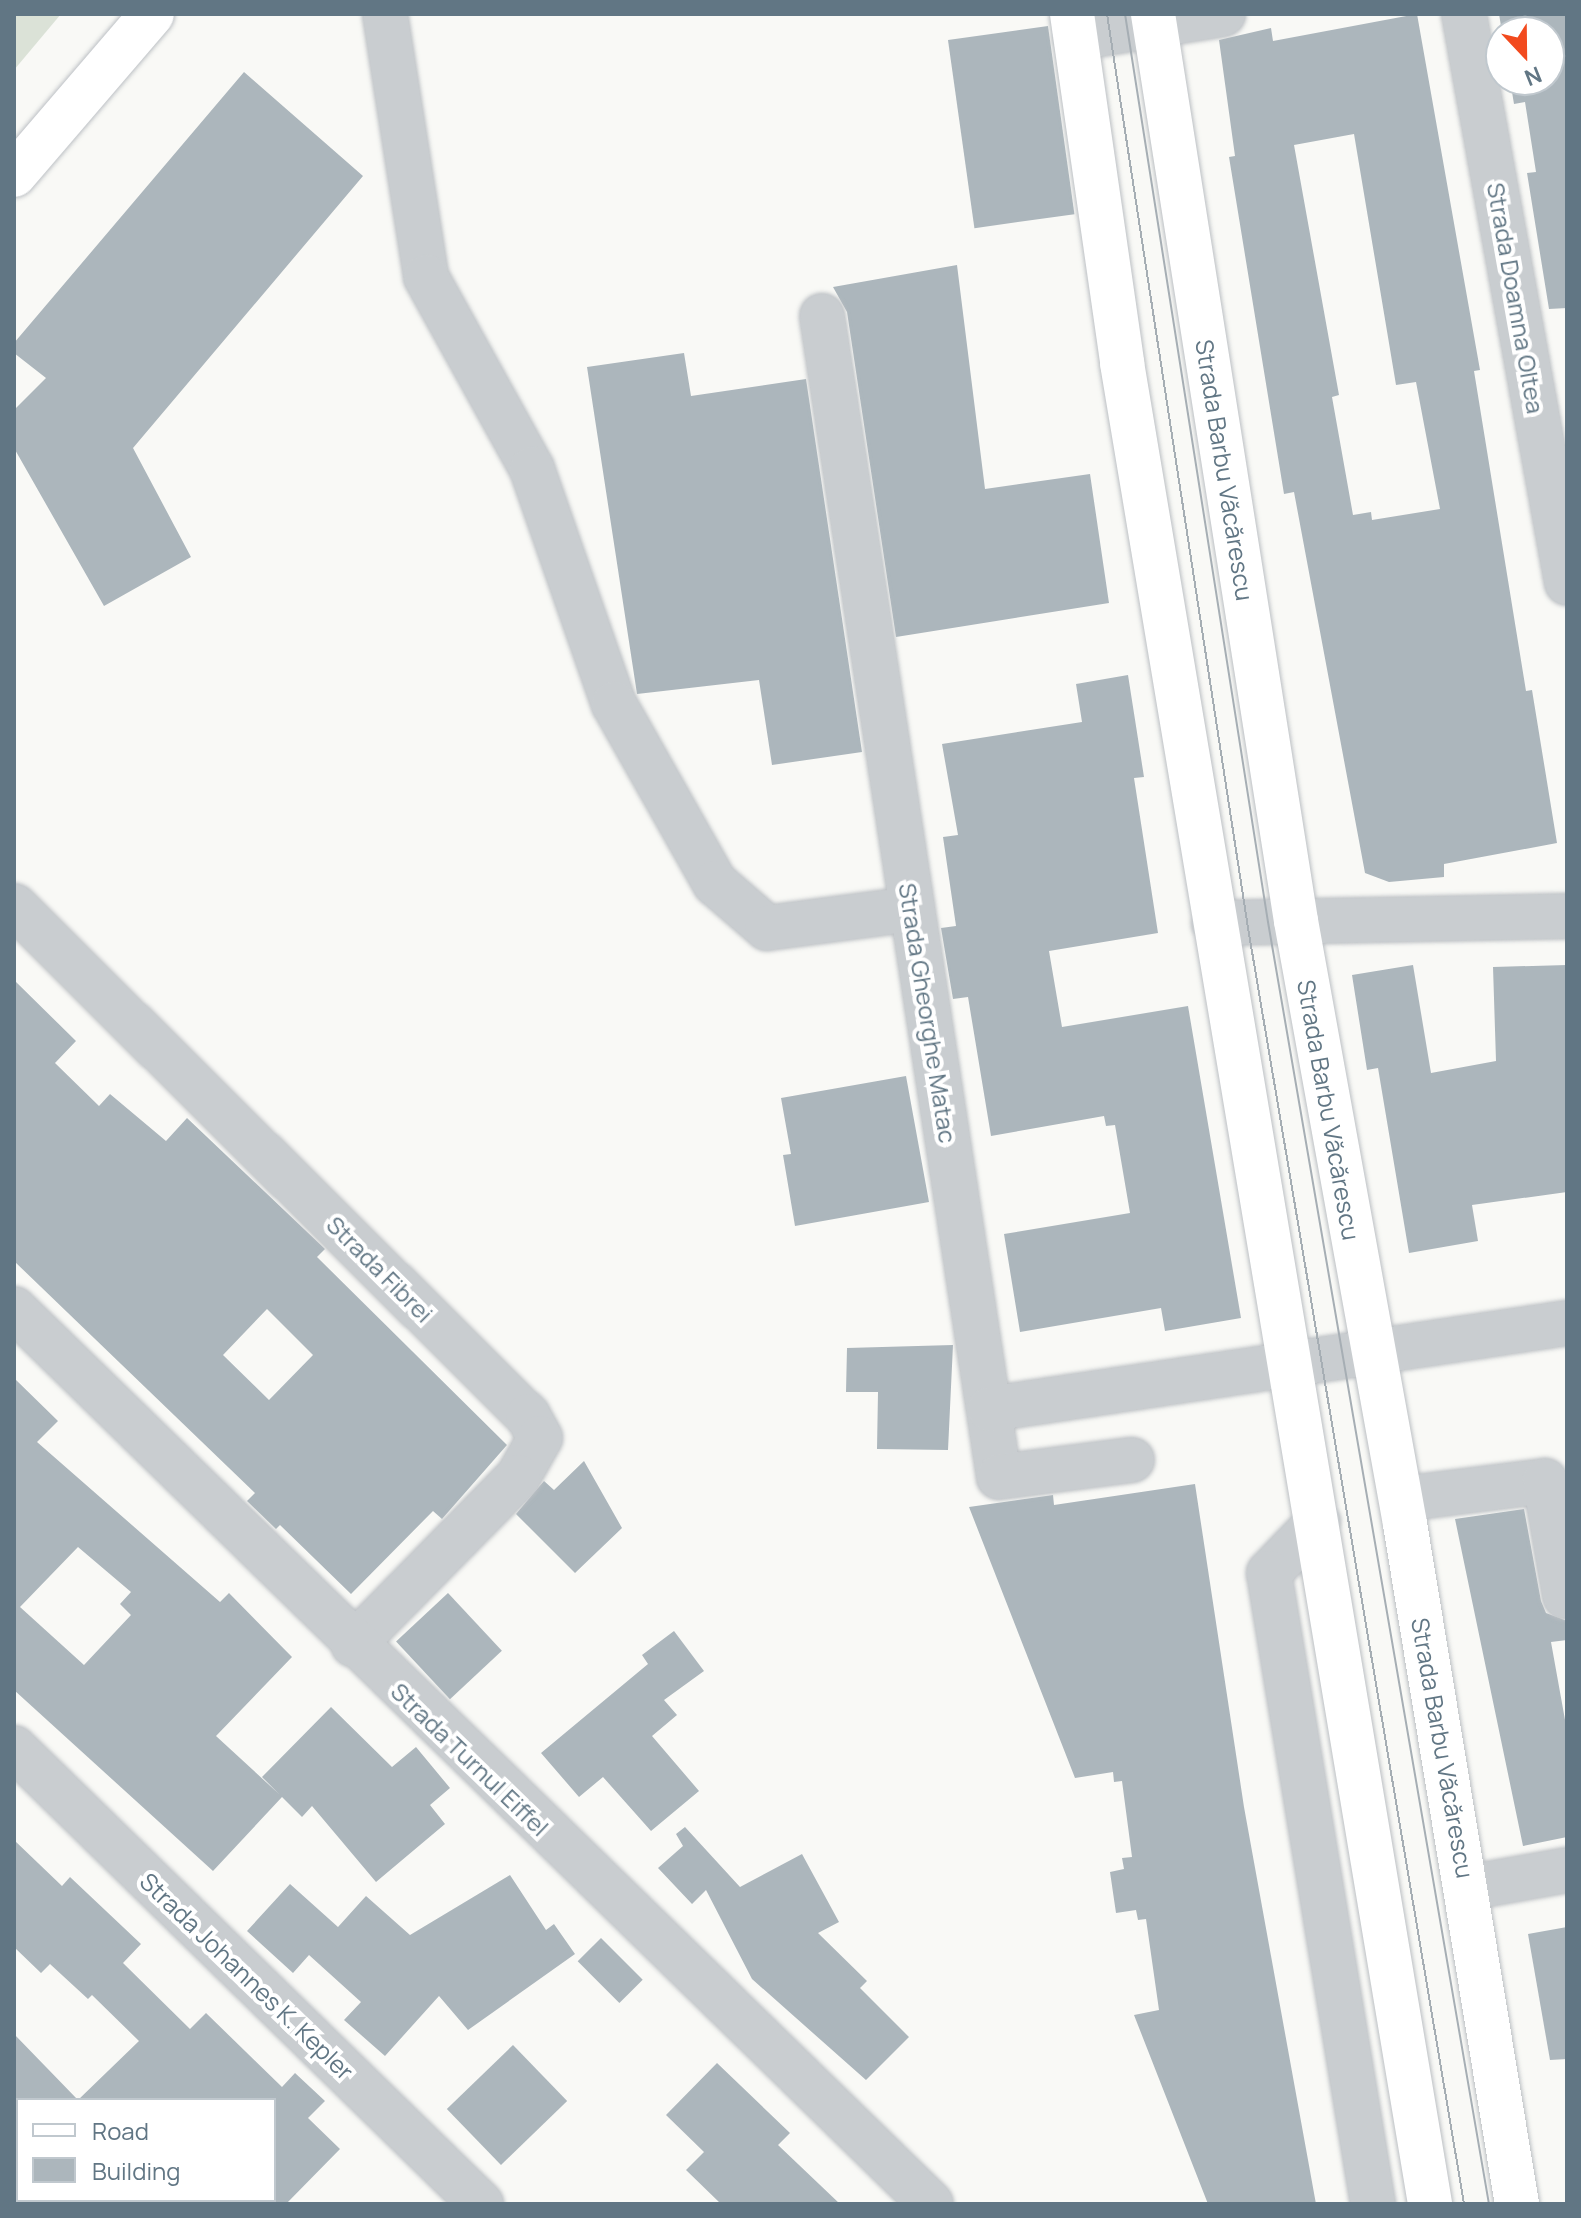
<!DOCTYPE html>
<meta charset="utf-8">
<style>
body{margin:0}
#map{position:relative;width:1581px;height:2218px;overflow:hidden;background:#f9f9f6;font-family:Manrope,sans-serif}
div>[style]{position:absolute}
.green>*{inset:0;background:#dbe2d7}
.building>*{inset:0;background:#acb6bc;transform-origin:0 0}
.roads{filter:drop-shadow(0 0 2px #bcc0c4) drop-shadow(0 0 2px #bcc0c4)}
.minor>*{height:44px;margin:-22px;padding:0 22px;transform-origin:22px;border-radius:22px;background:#c9cdd0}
.major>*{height:44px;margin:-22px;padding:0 22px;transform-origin:22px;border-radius:22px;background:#fff}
.tram>*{height:2px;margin:-1px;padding:0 1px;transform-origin:1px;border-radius:1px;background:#a6aeb4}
span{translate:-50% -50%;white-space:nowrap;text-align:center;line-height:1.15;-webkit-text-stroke:8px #fff;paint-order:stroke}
.street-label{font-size:24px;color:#617684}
.frame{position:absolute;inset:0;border:16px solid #617684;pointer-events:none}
.legend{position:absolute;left:16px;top:2098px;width:260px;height:104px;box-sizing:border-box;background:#fff;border:2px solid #c0c8ce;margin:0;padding:10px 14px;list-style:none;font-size:24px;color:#617684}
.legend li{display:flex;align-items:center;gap:16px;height:40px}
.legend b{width:40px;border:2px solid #c0c8ce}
.north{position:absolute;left:1485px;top:16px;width:80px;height:80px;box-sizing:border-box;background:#fff;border:2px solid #c0c8ce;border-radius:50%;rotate:158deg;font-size:22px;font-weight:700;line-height:32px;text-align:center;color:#617684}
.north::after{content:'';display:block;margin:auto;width:28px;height:36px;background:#f24a1e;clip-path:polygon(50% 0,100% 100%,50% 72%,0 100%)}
</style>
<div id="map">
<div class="green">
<i style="clip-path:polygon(14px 14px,61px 14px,14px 70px)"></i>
</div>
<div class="building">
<i style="clip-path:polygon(evenodd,1417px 14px,1480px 370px,1474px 371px,1526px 691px,1532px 690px,1557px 843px,1444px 864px,1444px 877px,1389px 882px,1365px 873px,1294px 492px,1284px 494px,1229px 157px,1235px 156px,1219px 40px,1271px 28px,1273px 41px,1417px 14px,1354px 134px,1396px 385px,1416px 382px,1440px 509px,1372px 520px,1371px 512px,1353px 515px,1332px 397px,1339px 395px,1294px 145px,1354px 134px)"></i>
<i style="clip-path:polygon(1499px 14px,1567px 14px,1567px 308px,1549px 309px,1527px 173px,1536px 172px,1525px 102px,1514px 104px,1510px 80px,1549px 80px,1549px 32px,1502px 32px)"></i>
<i style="left:1048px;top:26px;width:190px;height:101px;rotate:82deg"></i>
<i style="clip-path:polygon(244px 72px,363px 176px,133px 448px,191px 557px,104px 606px,14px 448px,14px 410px,46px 378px,14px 353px,14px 343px)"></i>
<i style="clip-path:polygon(957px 265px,985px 489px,1090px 474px,1109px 603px,896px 637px,847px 312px,833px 287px)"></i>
<i style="clip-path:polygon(684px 353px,691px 396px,806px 379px,862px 752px,772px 765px,759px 680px,637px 694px,587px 367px)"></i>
<i style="clip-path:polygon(1128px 675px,1144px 777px,1134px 778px,1158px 933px,1049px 951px,1062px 1027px,1188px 1006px,1241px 1318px,1165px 1331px,1161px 1308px,1020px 1332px,1004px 1234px,1130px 1213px,1115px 1125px,1106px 1126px,1104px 1116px,991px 1136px,968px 997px,953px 999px,941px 928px,956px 926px,943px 837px,958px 835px,942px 744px,1082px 722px,1076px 684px)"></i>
<i style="clip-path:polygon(1413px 965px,1431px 1073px,1496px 1061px,1493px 967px,1567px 965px,1567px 1192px,1472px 1205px,1478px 1241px,1409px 1253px,1378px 1068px,1367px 1070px,1352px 975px)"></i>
<i style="clip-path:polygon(evenodd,14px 980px,76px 1041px,55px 1063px,99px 1106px,110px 1094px,166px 1141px,187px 1118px,325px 1249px,317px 1257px,507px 1445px,442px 1519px,433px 1511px,351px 1594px,280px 1525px,276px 1529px,247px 1501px,255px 1493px,14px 1261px,14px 980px,267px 1309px,313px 1355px,269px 1400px,223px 1355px,267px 1309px)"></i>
<i style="clip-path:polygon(906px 1076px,929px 1202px,795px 1226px,783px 1155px,791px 1154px,781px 1098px)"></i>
<i style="clip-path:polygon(953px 1345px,948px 1450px,877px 1449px,878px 1392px,846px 1392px,847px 1348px)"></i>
<i style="clip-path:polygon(evenodd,14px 1378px,58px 1421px,37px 1442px,220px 1602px,229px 1593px,292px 1657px,216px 1736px,279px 1794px,262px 1777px,331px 1707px,392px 1767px,416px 1747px,450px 1788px,430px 1805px,445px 1824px,376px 1882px,312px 1806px,302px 1817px,282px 1797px,213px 1871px,14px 1690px,14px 1378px,78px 1547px,131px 1592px,120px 1604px,131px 1615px,84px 1665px,20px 1607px,78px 1547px)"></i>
<i style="clip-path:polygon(584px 1461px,622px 1528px,575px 1573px,516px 1514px,544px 1481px,554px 1490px)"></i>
<i style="clip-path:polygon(1195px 1484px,1244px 1807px,1316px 2204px,1208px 2204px,1134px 2015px,1159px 2010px,1146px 1919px,1138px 1920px,1136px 1910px,1116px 1913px,1110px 1872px,1124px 1869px,1122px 1858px,1132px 1857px,1122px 1781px,1114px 1782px,1113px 1772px,1075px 1778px,969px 1507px,1053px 1495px,1054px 1505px)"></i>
<i style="clip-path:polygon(1524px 1509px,1541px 1601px,1546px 1613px,1567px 1621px,1567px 1640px,1551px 1642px,1567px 1731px,1567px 1837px,1523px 1846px,1455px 1519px)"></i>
<i style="left:448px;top:1593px;width:79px;height:71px;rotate:47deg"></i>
<i style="clip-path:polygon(674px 1631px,704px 1671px,664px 1700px,677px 1715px,652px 1736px,699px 1791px,651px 1831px,603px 1777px,579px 1797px,541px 1753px,648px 1664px,642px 1655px)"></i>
<i style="clip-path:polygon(685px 1827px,740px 1887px,802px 1854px,839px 1922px,818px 1933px,867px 1981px,860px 1988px,909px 2037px,866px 2080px,752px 1979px,706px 1890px,692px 1904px,658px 1868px,683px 1846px,676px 1834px)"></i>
<i style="clip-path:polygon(14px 1840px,62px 1886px,70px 1877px,141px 1944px,123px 1963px,190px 2029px,206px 2013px,282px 2087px,295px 2073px,325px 2101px,308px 2118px,340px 2149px,286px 2204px,274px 2204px,274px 2100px,14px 2100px,14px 2034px,78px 2100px,139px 2041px,92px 1995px,88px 1999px,50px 1964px,41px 1973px,14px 1947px)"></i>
<i style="clip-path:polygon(510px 1875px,546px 1930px,554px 1924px,575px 1954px,468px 2030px,439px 1996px,385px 2056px,344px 2020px,361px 2002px,309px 1955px,293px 1973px,247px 1931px,290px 1884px,338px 1927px,366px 1896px,410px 1935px)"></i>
<i style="clip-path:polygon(1567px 1927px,1567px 2059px,1550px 2060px,1528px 1934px)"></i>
<i style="left:601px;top:1938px;width:59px;height:33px;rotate:45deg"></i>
<i style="left:513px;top:2045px;width:78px;height:92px;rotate:46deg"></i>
<i style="clip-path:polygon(717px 2063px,790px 2133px,778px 2145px,840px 2204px,721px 2204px,686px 2170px,704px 2152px,666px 2115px)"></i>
</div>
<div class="roads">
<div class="minor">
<i style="left:385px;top:14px;width:266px;rotate:81.1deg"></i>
<i style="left:426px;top:277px;width:219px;rotate:61.1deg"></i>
<i style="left:532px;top:469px;width:249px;rotate:70.8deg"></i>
<i style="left:614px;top:704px;width:206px;rotate:60.6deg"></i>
<i style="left:715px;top:883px;width:69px;rotate:40.9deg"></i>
<i style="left:767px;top:928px;width:145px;rotate:-7.5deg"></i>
<i style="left:1464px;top:14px;width:578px;rotate:79.74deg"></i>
<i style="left:1075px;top:38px;width:150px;rotate:-9.2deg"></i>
<i style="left:822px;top:316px;width:1174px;rotate:81.33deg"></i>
<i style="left:999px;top:1477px;width:134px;rotate:-7.3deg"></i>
<i style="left:14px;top:906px;width:724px;rotate:44.78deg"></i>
<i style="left:528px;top:1416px;width:25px;rotate:61deg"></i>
<i style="left:540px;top:1438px;width:45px;rotate:119.4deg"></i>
<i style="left:518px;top:1477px;width:235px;rotate:134.5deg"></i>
<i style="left:1214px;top:923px;width:353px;rotate:-1.1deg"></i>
<i style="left:14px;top:1309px;width:1281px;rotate:44.3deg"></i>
<i style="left:990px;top:1409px;width:583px;rotate:-8.48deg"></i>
<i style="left:1401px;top:1499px;width:145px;rotate:-7.1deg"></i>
<i style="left:1545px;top:1481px;width:117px;rotate:80.1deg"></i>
<i style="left:1318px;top:1522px;width:71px;rotate:133.9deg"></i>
<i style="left:1269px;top:1573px;width:640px;rotate:80.64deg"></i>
<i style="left:14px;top:1748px;width:653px;rotate:44.32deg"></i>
<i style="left:1466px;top:1888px;width:103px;rotate:-10.1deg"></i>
</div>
<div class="major">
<i style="left:1072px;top:14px;width:353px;rotate:81.8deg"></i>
<i style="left:1122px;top:363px;width:1867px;rotate:80.5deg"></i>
<i style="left:1153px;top:14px;width:918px;rotate:81.04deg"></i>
<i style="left:1296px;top:921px;width:613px;rotate:79.75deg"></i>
<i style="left:1405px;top:1524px;width:689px;rotate:80.65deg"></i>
<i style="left:14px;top:175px;width:212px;rotate:-49.4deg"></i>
</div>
</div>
<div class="tram">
<i style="left:1107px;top:14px;width:919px;rotate:81.23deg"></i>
<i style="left:1247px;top:922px;width:1300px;rotate:80.39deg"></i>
<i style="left:1125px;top:14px;width:919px;rotate:81.05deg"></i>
<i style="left:1268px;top:922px;width:1301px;rotate:80.22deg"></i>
</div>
<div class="street-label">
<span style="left:1516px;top:298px;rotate:80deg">Strada Doamna Oltea</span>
<span style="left:1225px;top:470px;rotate:81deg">Strada Barbu Văcărescu</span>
<span style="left:928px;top:1013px;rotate:81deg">Strada Gheorghe Matac</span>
<span style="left:1329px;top:1110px;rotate:80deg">Strada Barbu Văcărescu</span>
<span style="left:380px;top:1269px;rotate:45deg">Strada Fibrei</span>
<span style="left:1443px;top:1748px;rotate:80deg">Strada Barbu Văcărescu</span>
<span style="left:470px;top:1759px;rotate:44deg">Strada Turnul Eiffel</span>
<span style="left:247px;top:1976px;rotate:44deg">Strada Johannes K. Kepler</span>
</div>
<div class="frame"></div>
<ul class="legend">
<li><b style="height:10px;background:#fff"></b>Road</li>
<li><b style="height:22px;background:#acb6bc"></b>Building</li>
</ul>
<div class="north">N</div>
</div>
